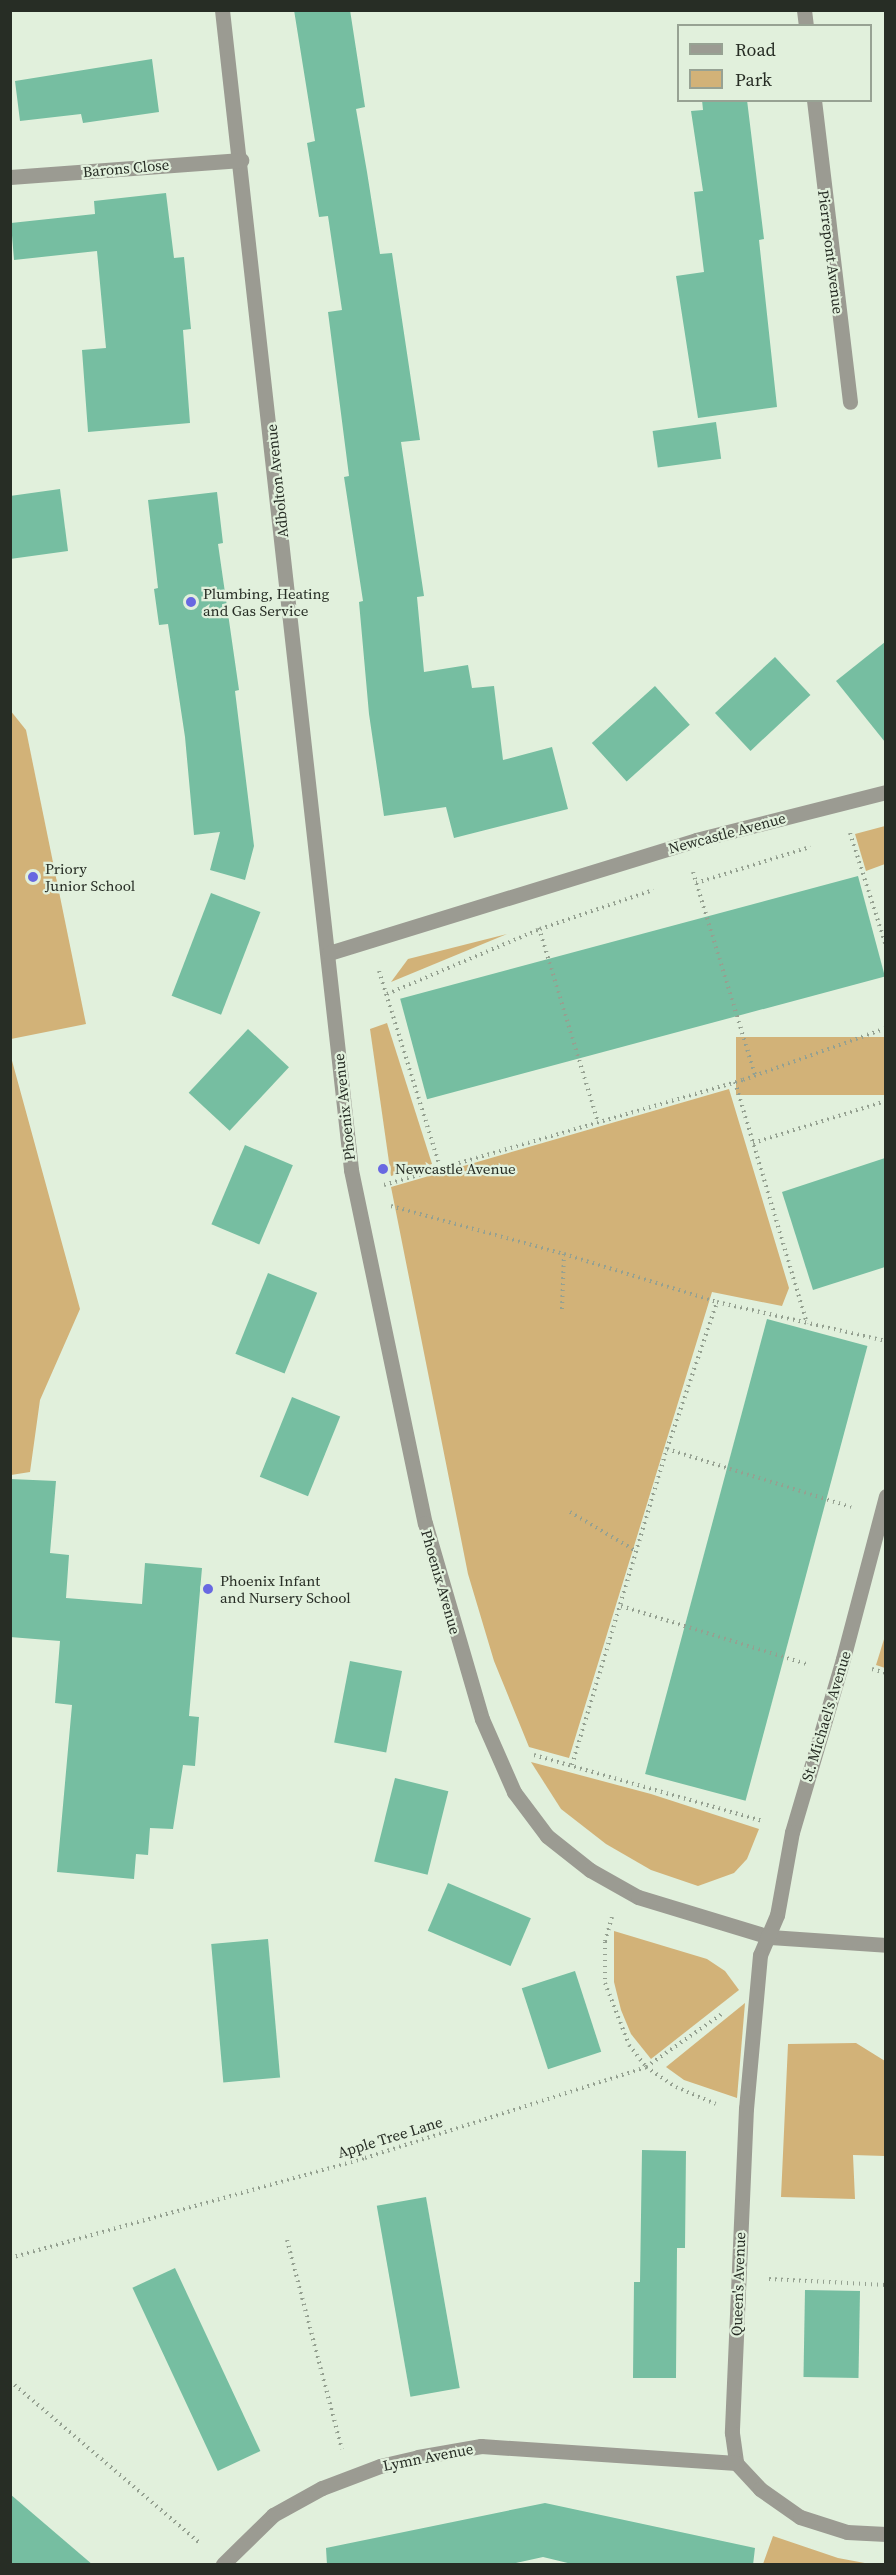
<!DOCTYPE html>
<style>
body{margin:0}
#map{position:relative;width:896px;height:2575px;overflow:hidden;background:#e1f0dc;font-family:"Source Serif 4",serif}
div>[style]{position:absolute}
.green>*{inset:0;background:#d2b278;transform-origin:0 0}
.building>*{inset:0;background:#76bea1;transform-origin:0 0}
.path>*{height:4px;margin-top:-2px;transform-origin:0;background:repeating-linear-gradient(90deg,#95a191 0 1.5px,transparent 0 6px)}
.minor>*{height:15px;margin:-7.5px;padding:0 7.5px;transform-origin:7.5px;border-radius:7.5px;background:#9b9b92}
.dots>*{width:16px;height:16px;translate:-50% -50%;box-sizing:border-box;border:3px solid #e1f0dc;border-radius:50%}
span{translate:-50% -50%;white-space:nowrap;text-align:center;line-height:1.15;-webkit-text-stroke:4.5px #e1f0dc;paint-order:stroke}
.street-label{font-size:15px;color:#272d25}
.poi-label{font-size:15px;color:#272d25}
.left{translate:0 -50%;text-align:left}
.frame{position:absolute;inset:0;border:12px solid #272d25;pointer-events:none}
.legend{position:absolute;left:677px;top:24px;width:195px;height:78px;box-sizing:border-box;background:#e1f0dc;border:2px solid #97a293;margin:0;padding:8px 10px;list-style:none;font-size:18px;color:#272d25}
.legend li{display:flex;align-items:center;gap:12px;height:30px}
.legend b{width:30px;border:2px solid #97a293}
</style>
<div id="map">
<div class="green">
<i style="clip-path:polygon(10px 710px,26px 730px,86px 1024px,11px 1039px)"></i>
<i style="clip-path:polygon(885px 826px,885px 864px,866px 871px,855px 834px)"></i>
<i style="clip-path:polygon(507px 934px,391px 982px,408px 959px)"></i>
<i style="clip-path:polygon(387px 1023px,432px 1164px,391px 1176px,370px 1029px)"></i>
<i style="left:885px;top:1037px;width:58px;height:149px;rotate:90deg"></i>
<i style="clip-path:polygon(11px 1057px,80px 1309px,40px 1400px,30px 1472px,11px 1475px)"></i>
<i style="clip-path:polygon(729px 1089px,789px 1288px,782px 1306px,712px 1292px,569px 1758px,529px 1747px,494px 1661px,468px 1574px,391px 1187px)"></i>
<i style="clip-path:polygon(885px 1636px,885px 1668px,876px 1665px)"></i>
<i style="clip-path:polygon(531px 1762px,651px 1794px,759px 1829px,747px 1859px,734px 1873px,698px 1886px,651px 1870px,606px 1844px,561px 1809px)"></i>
<i style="clip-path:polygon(614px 1931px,707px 1959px,725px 1971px,739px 1990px,651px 2059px,631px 2034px,621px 2010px,614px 1982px)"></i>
<i style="clip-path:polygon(745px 2003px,737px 2098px,684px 2080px,666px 2067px)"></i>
<i style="clip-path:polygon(856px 2043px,885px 2061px,885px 2156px,853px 2155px,855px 2199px,781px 2197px,788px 2044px)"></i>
<i style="clip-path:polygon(773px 2536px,838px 2558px,870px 2564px,763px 2564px)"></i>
</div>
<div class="building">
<i style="clip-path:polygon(294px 10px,350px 10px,365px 107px,356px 109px,367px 172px,380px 254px,392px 253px,420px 440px,401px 442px,424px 596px,417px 597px,424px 672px,468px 665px,472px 688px,494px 686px,503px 760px,552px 747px,568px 809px,454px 838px,446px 807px,384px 816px,369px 714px,359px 602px,363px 601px,344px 477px,349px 476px,328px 312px,342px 310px,328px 216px,319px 217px,307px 143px,315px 141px)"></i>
<i style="clip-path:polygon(152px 59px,159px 112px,83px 123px,81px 114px,20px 121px,15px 81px)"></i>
<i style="clip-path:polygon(702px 100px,747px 100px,764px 239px,759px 240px,777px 407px,698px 418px,676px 276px,704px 272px,694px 192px,703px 191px,691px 111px,703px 110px)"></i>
<i style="clip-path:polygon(166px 193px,174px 258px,184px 257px,191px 329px,183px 330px,190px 423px,88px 432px,82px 350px,106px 348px,97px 251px,14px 260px,11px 223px,95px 214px,94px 201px)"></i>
<i style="left:716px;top:422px;width:37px;height:64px;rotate:82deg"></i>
<i style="clip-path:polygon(60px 489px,68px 551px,10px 559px,10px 496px)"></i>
<i style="clip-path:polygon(217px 492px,223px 543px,218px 544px,239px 690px,235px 691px,254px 846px,245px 880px,210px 870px,220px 832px,194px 835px,185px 737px,168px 624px,159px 625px,154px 589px,158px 588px,148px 500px)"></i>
<i style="clip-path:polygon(885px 642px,885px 742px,836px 681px)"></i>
<i style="left:775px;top:657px;width:52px;height:82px;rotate:47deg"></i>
<i style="left:655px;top:686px;width:52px;height:85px;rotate:48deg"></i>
<i style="left:858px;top:876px;width:104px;height:474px;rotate:75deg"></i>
<i style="left:211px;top:893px;width:53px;height:110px;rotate:21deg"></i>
<i style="left:248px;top:1029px;width:56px;height:87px;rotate:43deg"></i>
<i style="left:245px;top:1145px;width:52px;height:86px;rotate:23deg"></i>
<i style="clip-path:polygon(885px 1158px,885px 1267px,813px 1290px,782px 1192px)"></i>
<i style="left:268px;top:1273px;width:53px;height:87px;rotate:22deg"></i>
<i style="left:767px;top:1319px;width:104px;height:471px;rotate:15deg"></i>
<i style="left:292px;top:1397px;width:52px;height:86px;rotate:22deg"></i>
<i style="clip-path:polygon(10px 1479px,56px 1481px,50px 1553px,69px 1555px,66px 1598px,142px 1604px,145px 1563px,202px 1568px,189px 1716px,199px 1717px,195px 1766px,183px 1765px,173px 1829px,150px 1828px,148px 1855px,136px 1854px,134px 1879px,57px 1872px,72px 1705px,55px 1703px,60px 1641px,10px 1637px)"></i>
<i style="left:350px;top:1661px;width:53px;height:83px;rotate:11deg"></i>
<i style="left:395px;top:1778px;width:55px;height:86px;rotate:14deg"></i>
<i style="left:448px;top:1883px;width:90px;height:52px;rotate:23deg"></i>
<i style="left:268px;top:1939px;width:139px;height:57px;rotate:85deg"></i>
<i style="left:575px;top:1971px;width:85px;height:56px;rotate:72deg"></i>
<i style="clip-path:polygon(642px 2150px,686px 2151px,685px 2248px,677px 2248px,676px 2378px,633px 2378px,634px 2282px,640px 2282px)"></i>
<i style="left:426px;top:2197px;width:194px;height:50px;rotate:80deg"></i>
<i style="left:175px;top:2268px;width:202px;height:47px;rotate:65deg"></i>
<i style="left:805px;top:2290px;width:55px;height:87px;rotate:1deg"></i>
<i style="clip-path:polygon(10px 2494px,93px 2565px,10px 2565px)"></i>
<i style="clip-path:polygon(545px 2503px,755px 2548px,753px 2565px,576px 2565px,543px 2557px,507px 2565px,327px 2565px,326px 2548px)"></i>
</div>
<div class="path">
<i style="left:850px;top:833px;width:119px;rotate:72.3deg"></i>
<i style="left:693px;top:872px;width:212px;rotate:73deg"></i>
<i style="left:696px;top:883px;width:120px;rotate:-17.5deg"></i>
<i style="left:539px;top:928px;width:203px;rotate:73.1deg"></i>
<i style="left:379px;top:971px;width:208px;rotate:72.7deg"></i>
<i style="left:387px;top:994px;width:166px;rotate:-23deg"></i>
<i style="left:540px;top:929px;width:120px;rotate:-19deg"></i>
<i style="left:735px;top:1082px;width:252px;rotate:73.4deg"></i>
<i style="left:753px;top:1143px;width:139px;rotate:-17.5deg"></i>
<i style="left:384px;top:1185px;width:374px;rotate:-16.3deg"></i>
<i style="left:743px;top:1080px;width:152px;rotate:-20deg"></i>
<i style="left:391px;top:1206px;width:180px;rotate:15.5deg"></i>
<i style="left:564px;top:1254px;width:160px;rotate:17.4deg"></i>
<i style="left:717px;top:1302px;width:173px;rotate:13deg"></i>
<i style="left:562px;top:1309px;width:55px;rotate:-87.9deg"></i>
<i style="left:667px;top:1449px;width:193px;rotate:17.5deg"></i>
<i style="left:570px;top:1512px;width:77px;rotate:30.6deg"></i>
<i style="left:621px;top:1606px;width:197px;rotate:17.4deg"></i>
<i style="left:872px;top:1669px;width:15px;rotate:16deg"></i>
<i style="left:534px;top:1755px;width:238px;rotate:16.1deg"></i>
<i style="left:572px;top:1765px;width:330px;rotate:-73.3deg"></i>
<i style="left:667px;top:1449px;width:155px;rotate:-71.2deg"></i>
<i style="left:612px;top:1917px;width:26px;rotate:106deg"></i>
<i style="left:605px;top:1942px;width:41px;rotate:90deg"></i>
<i style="left:605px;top:1983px;width:66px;rotate:68.8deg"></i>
<i style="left:629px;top:2045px;width:28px;rotate:52deg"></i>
<i style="left:646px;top:2067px;width:36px;rotate:34deg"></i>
<i style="left:676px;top:2087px;width:43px;rotate:23deg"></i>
<i style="left:287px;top:2240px;width:216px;rotate:75.3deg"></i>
<i style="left:10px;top:2258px;width:369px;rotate:-15.7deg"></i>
<i style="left:365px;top:2158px;width:295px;rotate:-17.9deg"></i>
<i style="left:646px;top:2067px;width:94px;rotate:-35deg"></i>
<i style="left:769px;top:2279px;width:117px;rotate:2.9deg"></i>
<i style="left:10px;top:2381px;width:250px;rotate:40.5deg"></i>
</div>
<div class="minor">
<i style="left:222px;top:10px;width:1167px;rotate:83.65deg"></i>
<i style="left:351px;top:1170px;width:361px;rotate:78.2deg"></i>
<i style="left:425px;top:1523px;width:204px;rotate:73.8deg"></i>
<i style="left:482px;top:1719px;width:80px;rotate:66.3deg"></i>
<i style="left:514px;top:1792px;width:55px;rotate:53.1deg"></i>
<i style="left:547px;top:1836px;width:55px;rotate:38.3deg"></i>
<i style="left:590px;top:1870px;width:55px;rotate:29.4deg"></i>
<i style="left:638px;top:1897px;width:138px;rotate:16.9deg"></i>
<i style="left:770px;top:1937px;width:116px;rotate:3.9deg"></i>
<i style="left:804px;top:10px;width:16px;rotate:83deg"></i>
<i style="left:814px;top:100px;width:304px;rotate:83.2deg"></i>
<i style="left:10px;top:177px;width:232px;rotate:-4.2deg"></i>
<i style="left:329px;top:953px;width:384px;rotate:-17.1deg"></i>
<i style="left:696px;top:840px;width:196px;rotate:-14.2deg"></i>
<i style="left:886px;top:1496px;width:169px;rotate:104.8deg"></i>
<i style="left:843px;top:1659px;width:180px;rotate:106.4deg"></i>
<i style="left:792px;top:1832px;width:84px;rotate:100.2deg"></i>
<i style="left:777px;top:1915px;width:43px;rotate:113deg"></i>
<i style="left:760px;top:1955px;width:154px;rotate:95.2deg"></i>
<i style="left:746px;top:2108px;width:325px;rotate:92.5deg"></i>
<i style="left:732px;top:2433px;width:30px;rotate:82deg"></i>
<i style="left:736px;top:2463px;width:35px;rotate:47deg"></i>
<i style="left:760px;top:2489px;width:49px;rotate:35deg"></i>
<i style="left:800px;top:2517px;width:49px;rotate:17.7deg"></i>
<i style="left:847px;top:2532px;width:39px;rotate:3deg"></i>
<i style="left:223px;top:2564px;width:70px;rotate:-44.4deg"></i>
<i style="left:273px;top:2515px;width:56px;rotate:-28.9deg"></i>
<i style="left:322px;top:2488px;width:62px;rotate:-20.8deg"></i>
<i style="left:380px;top:2466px;width:39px;rotate:-13deg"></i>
<i style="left:418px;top:2457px;width:64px;rotate:-9.9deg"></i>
<i style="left:481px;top:2446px;width:256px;rotate:3.8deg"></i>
</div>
<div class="dots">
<i style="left:191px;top:602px;background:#6868e1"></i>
<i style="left:33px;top:877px;background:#6868e1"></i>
<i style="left:383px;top:1169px;background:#6868e1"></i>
<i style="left:208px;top:1589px;background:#6868e1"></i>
</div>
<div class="street-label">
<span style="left:126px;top:168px;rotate:-5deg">Barons Close</span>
<span style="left:831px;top:252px;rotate:83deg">Pierrepont Avenue</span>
<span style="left:277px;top:481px;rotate:-96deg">Adbolton Avenue</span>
<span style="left:727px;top:833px;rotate:-15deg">Newcastle Avenue</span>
<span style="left:344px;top:1107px;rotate:-96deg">Phoenix Avenue</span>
<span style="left:441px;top:1582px;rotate:74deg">Phoenix Avenue</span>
<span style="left:826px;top:1716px;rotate:-73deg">St. Michael's Avenue</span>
<span style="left:390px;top:2137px;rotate:-17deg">Apple Tree Lane</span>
<span style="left:738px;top:2284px;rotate:-88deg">Queen's Avenue</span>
<span style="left:428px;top:2457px;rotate:-11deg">Lymn Avenue</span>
</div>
<div class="poi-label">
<span class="left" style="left:203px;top:602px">Plumbing, Heating<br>and Gas Service</span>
<span class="left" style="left:45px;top:877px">Priory<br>Junior School</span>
<span class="left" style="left:395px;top:1169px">Newcastle Avenue</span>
<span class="left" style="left:220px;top:1589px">Phoenix Infant<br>and Nursery School</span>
</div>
<div class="frame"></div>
<ul class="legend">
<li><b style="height:8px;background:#9b9b92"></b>Road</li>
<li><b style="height:16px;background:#d2b278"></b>Park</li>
</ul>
</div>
